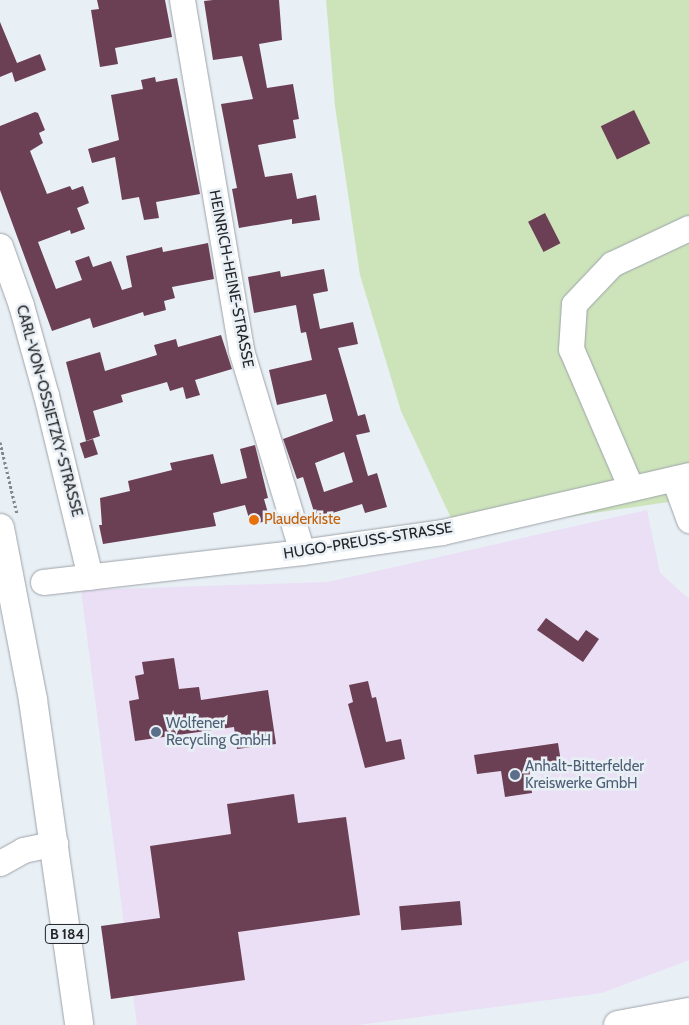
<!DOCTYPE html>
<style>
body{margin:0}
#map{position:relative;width:689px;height:1025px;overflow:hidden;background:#e8eff5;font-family:Cabin,sans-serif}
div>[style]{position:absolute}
.commercial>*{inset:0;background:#eadff4}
.green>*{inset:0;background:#cde4bb}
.building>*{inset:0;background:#6b3f54;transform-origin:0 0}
.path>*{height:3px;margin-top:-1.5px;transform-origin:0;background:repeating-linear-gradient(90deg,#82868b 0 2.5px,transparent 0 5px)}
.roads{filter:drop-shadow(0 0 1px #9da3a9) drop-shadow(0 0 1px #9da3a9)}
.minor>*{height:25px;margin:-12.5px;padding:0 12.5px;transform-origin:12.5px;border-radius:12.5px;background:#fff}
.major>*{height:28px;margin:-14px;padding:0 14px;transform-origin:14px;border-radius:14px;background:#fff}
.dots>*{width:14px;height:14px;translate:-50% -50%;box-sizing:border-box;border:2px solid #e8eff5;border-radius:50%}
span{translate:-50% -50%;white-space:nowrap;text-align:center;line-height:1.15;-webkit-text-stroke:5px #e8eff5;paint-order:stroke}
.shield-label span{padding:1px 4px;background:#e8eff5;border:1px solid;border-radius:4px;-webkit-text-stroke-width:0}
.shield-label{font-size:14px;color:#222427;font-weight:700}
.street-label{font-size:15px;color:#222427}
.food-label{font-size:15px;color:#c56008}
.left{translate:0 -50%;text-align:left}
.service-label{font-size:15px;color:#4e5e75}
</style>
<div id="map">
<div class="commercial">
<i style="clip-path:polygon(647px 510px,660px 573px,689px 599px,689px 960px,602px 993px,358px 1025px,137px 1025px,81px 590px,328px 582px)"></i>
</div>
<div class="green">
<i style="clip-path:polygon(326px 0,689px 0,689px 499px,458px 533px,401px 411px,360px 275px,335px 106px)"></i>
</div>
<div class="building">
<i style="clip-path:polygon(97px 0,165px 0,172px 37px,115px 48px,118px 64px,100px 67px,91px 10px,99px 9px)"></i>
<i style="clip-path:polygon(213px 0,279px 0,282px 40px,259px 44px,267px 88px,293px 84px,299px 119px,293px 120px,296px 138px,258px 145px,265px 177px,292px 173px,297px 199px,316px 195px,320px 220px,292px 224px,292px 219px,239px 228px,232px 189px,237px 188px,221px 104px,253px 99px,242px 56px,213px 60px,204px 1px)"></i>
<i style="clip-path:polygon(0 22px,17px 63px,40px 54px,46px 70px,15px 82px,12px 72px,0 77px)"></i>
<i style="clip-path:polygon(155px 77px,156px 82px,177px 78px,200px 194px,156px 202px,159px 218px,144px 220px,139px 197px,122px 200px,115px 157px,92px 163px,88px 149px,119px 140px,111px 95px,143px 89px,141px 80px)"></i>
<i style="left:634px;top:110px;width:37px;height:37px;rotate:64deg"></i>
<i style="clip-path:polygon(35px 112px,38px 113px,45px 130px,39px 133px,43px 143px,30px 151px,47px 194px,70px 186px,72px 190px,83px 186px,89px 203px,77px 208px,85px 229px,71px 234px,70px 230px,38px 242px,56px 289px,82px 280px,75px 261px,89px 256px,93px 267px,111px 261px,122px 290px,132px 287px,126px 256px,162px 247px,163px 252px,208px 243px,214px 279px,172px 287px,175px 298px,164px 301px,166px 310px,144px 316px,143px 312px,93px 328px,90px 318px,52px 331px,0 190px,0 126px)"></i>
<i style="left:545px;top:213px;width:34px;height:19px;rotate:63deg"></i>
<i style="clip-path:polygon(evenodd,324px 269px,328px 291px,313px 294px,320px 329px,353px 322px,358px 344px,338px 348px,358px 416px,365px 414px,370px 432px,356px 435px,368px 476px,377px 473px,387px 507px,365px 513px,362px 504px,316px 518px,303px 477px,297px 479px,283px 439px,333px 421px,326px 394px,277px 405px,269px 370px,312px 360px,306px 332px,301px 333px,296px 305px,254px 313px,248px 277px,280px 271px,281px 277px,324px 269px,344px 452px,353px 482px,324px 492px,315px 463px,344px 452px)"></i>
<i style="clip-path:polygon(221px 335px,232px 369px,195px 380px,200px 395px,186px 399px,183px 387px,170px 391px,167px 382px,121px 395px,123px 402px,93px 411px,100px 436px,86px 441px,66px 362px,100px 352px,105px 371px,157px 355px,154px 345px,176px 339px,178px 347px)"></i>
<i style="left:93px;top:439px;width:16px;height:14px;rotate:72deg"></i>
<i style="clip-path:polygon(255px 445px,268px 498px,264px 499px,270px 520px,251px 525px,245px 505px,213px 513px,216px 526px,103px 544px,99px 525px,102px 525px,100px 498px,130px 491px,128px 481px,172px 470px,170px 463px,213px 454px,221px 484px,247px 478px,240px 449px)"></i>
<i style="clip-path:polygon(546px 618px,578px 641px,586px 630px,599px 639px,583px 662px,537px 630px)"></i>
<i style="clip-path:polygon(174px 658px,179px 689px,199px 687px,201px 700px,268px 690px,276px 744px,237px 749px,234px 727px,135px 741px,129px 701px,139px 699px,135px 676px,144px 674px,142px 662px)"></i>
<i style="clip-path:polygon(368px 681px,372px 698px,376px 697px,386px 742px,401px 739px,405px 759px,365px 768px,348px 704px,353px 702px,349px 685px)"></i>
<i style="clip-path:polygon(558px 743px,561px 762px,529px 767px,532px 793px,505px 797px,501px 771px,477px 774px,474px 755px)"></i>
<i style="clip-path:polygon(294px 794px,298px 823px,346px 817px,360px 915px,238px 932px,245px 980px,111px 999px,101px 926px,160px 918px,150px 846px,231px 834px,227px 804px)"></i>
<i style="left:460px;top:901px;width:24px;height:61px;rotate:85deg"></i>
</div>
<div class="path">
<i style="left:0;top:442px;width:74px;rotate:76.7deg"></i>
</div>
<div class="roads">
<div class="minor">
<i style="left:182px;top:0;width:355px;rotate:80.4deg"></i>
<i style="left:241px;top:350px;width:211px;rotate:73.2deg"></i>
<i style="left:0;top:246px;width:63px;rotate:70.4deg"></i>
<i style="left:21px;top:305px;width:93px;rotate:74.5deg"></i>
<i style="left:46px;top:395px;width:187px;rotate:76.4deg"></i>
<i style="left:674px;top:479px;width:44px;rotate:69.9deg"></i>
<i style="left:631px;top:488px;width:151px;rotate:-113.3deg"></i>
<i style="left:571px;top:349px;width:45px;rotate:-86.2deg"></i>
<i style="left:574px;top:304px;width:55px;rotate:-46.5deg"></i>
<i style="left:612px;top:264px;width:85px;rotate:-25.1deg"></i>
<i style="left:43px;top:582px;width:261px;rotate:-6.6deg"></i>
<i style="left:302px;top:552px;width:141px;rotate:-8.1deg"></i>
<i style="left:442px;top:532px;width:253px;rotate:-13deg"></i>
<i style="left:0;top:863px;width:26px;rotate:-29deg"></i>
<i style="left:23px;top:850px;width:33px;rotate:-12deg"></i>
</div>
<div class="major">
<i style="left:0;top:528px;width:175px;rotate:79.1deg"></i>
<i style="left:33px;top:700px;width:328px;rotate:81.9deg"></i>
<i style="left:618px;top:1025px;width:72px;rotate:-10.4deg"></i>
</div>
</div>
<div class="dots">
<i style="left:254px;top:520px;background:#e8710a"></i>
<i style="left:156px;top:732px;background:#5c6f8a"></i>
<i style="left:515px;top:775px;background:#5c6f8a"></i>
</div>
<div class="shield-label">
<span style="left:67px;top:934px">B 184</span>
</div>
<div class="street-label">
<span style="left:231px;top:279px;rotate:79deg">HEINRICH-HEINE-STRASSE</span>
<span style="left:49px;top:411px;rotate:75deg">CARL-VON-OSSIETZKY-STRASSE</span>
<span style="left:368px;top:541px;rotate:-9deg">HUGO-PREUSS-STRASSE</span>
</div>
<div class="food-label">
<span class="left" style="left:264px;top:520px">Plauderkiste</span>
</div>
<div class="service-label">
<span class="left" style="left:166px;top:732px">Wolfener<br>Recycling GmbH</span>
<span class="left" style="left:525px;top:775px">Anhalt-Bitterfelder<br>Kreiswerke GmbH</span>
</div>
</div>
